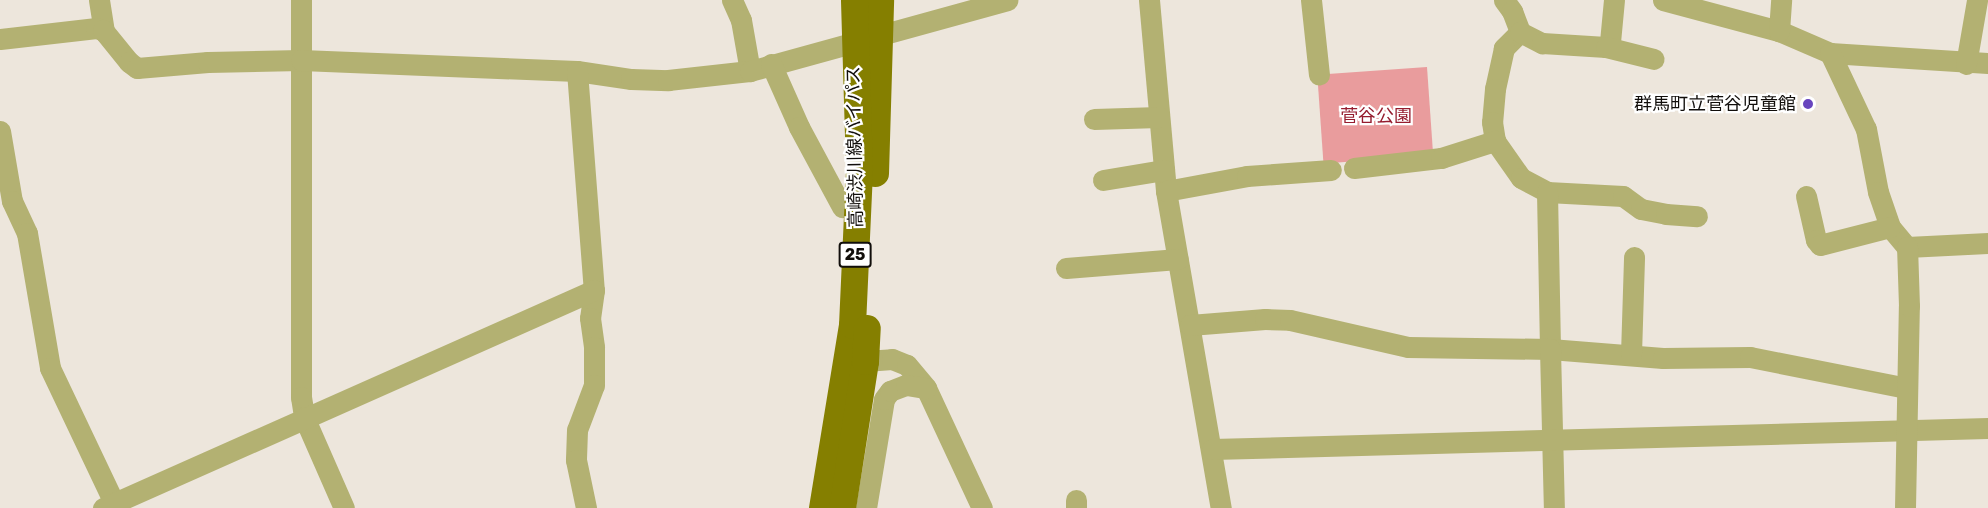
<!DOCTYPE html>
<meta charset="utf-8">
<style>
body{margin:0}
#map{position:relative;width:1988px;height:508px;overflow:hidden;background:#ede6dc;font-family:Rubik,"Noto Sans JP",sans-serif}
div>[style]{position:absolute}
.green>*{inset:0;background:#e99c9d;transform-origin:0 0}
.minor>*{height:21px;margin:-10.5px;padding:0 10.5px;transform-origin:10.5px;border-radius:10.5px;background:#b3b172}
.major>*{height:27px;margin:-13.5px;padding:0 13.5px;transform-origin:13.5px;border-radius:13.5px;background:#857f00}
.dots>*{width:16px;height:16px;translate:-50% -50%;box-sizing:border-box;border:3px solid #fff;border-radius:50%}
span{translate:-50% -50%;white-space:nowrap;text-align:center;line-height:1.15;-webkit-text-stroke:4.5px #fff;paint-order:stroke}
.shield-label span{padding:2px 4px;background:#fff;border:2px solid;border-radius:4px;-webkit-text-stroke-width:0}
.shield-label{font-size:16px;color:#110e0b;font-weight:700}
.poi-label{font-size:18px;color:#110e0b}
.right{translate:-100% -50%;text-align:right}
.park-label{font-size:18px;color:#951c2e}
.street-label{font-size:18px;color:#110e0b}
</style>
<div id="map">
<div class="green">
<i style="left:1427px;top:67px;width:89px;height:110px;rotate:86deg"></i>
</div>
<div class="minor">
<i style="left:99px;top:0;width:32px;rotate:81deg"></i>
<i style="left:301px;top:0;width:397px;rotate:90deg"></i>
<i style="left:301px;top:397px;width:20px;rotate:81deg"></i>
<i style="left:304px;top:417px;width:99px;rotate:66.3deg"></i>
<i style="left:732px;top:0;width:22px;rotate:66deg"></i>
<i style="left:741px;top:20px;width:52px;rotate:80deg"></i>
<i style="left:1149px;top:0;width:192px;rotate:84.9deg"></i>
<i style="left:1166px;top:191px;width:322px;rotate:80.2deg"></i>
<i style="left:1311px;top:0;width:75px;rotate:83.9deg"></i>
<i style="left:1504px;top:0;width:14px;rotate:54deg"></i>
<i style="left:1512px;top:11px;width:22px;rotate:69deg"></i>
<i style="left:1520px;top:32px;width:23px;rotate:135deg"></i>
<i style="left:1504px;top:48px;width:42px;rotate:102.4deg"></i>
<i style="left:1495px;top:89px;width:33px;rotate:95deg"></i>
<i style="left:1492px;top:122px;width:19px;rotate:81deg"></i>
<i style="left:1495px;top:141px;width:45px;rotate:54.9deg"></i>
<i style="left:1521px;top:178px;width:30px;rotate:28deg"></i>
<i style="left:1547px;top:192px;width:76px;rotate:3deg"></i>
<i style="left:1623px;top:196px;width:22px;rotate:36deg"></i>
<i style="left:1641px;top:209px;width:25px;rotate:11deg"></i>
<i style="left:1666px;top:214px;width:31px;rotate:4deg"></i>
<i style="left:1663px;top:0;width:120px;rotate:15deg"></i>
<i style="left:1779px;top:31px;width:56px;rotate:23.3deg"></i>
<i style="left:1830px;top:53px;width:158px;rotate:3.6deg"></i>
<i style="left:1779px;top:31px;width:31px;rotate:-86deg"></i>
<i style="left:1520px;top:32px;width:25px;rotate:27deg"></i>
<i style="left:1542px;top:43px;width:64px;rotate:3.6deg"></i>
<i style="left:1606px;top:47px;width:6px;rotate:-51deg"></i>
<i style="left:1610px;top:42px;width:42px;rotate:-84.6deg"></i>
<i style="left:0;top:39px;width:97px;rotate:-6.5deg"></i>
<i style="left:96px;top:28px;width:7px;rotate:16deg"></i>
<i style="left:103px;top:30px;width:41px;rotate:50.9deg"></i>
<i style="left:129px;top:62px;width:10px;rotate:37deg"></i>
<i style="left:137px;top:68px;width:71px;rotate:-4.8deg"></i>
<i style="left:208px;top:62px;width:93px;rotate:-1.2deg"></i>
<i style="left:301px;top:60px;width:276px;rotate:2.3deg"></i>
<i style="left:577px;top:71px;width:55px;rotate:8.4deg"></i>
<i style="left:631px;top:79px;width:37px;rotate:2deg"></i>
<i style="left:668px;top:80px;width:82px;rotate:-6.3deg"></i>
<i style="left:750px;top:71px;width:267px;rotate:-15.4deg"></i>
<i style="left:1606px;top:47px;width:49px;rotate:14deg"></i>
<i style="left:1830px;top:53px;width:84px;rotate:64.7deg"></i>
<i style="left:1866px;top:129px;width:64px;rotate:79.2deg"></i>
<i style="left:1878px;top:192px;width:37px;rotate:71deg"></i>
<i style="left:1890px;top:227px;width:26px;rotate:50deg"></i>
<i style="left:1907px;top:247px;width:81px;rotate:-2.8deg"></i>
<i style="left:771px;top:64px;width:69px;rotate:66deg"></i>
<i style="left:799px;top:127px;width:91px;rotate:61.7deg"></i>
<i style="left:1966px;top:64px;width:65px;rotate:-80.2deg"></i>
<i style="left:577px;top:71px;width:220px;rotate:85.6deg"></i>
<i style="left:594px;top:290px;width:28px;rotate:98deg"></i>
<i style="left:590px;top:318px;width:29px;rotate:82deg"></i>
<i style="left:594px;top:347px;width:38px;rotate:90deg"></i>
<i style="left:594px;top:385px;width:48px;rotate:110.7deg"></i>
<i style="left:577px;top:430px;width:30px;rotate:92deg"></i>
<i style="left:576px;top:460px;width:49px;rotate:78.2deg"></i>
<i style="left:1094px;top:119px;width:65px;rotate:-1.8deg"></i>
<i style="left:0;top:131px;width:71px;rotate:80.3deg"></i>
<i style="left:12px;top:201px;width:35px;rotate:65deg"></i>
<i style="left:27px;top:233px;width:137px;rotate:80.3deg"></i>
<i style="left:50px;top:368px;width:149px;rotate:64.6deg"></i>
<i style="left:1354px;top:168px;width:88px;rotate:-6.6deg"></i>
<i style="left:1441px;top:158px;width:57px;rotate:-17.5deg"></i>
<i style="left:1103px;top:180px;width:62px;rotate:-9.3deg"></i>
<i style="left:1166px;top:191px;width:82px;rotate:-10.5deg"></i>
<i style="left:1247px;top:176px;width:84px;rotate:-4.1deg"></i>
<i style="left:1547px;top:192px;width:157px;rotate:88.9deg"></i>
<i style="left:1550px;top:349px;width:113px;rotate:4.6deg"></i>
<i style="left:1663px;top:358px;width:87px;rotate:-0.7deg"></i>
<i style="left:1750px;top:357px;width:159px;rotate:11.2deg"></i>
<i style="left:1806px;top:196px;width:45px;rotate:77.2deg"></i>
<i style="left:1816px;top:240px;width:6px;rotate:51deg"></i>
<i style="left:1820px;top:245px;width:72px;rotate:-14.4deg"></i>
<i style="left:1066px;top:268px;width:112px;rotate:-4.6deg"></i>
<i style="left:1190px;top:325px;width:75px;rotate:-4.6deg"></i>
<i style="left:1265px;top:319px;width:25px;rotate:2deg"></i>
<i style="left:1290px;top:320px;width:121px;rotate:12.9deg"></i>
<i style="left:1408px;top:347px;width:142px;rotate:0.8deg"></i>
<i style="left:1550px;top:349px;width:159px;rotate:88.6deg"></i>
<i style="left:1631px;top:354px;width:97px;rotate:-88.2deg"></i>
<i style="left:865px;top:361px;width:27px;rotate:-4deg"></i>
<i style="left:892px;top:359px;width:16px;rotate:22deg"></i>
<i style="left:907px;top:365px;width:30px;rotate:50deg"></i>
<i style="left:926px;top:388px;width:132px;rotate:65deg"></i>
<i style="left:1212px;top:449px;width:776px;rotate:-1.55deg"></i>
<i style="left:103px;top:508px;width:537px;rotate:-23.94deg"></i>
<i style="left:866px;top:508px;width:110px;rotate:-80.6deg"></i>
<i style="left:884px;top:399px;width:10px;rotate:-53deg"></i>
<i style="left:890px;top:391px;width:17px;rotate:-21deg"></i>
<i style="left:906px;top:385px;width:20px;rotate:9deg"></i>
<i style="left:1076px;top:508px;width:8px;rotate:-90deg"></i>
<i style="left:1905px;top:508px;width:202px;rotate:-88.9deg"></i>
<i style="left:1909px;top:306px;width:59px;rotate:-91.9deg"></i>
</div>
<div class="major">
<i style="left:875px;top:173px;width:173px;rotate:-88.3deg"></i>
<i style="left:822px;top:508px;width:185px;rotate:-80.7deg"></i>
<i style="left:852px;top:325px;width:156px;rotate:-87.4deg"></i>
<i style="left:859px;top:169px;width:169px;rotate:-91.7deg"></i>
<i style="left:842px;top:508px;width:149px;rotate:-81.1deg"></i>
<i style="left:865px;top:361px;width:33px;rotate:-87deg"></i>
</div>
<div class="dots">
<i style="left:1808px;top:104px;background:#6845be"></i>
</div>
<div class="shield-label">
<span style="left:855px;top:255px">25</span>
</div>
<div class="poi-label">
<span class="right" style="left:1796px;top:104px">群馬町立菅谷児童館</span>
</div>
<div class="park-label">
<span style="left:1376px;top:116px">菅谷公園</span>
</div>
<div class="street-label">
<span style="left:855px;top:147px;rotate:-91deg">高崎渋川線バイパス</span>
</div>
</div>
